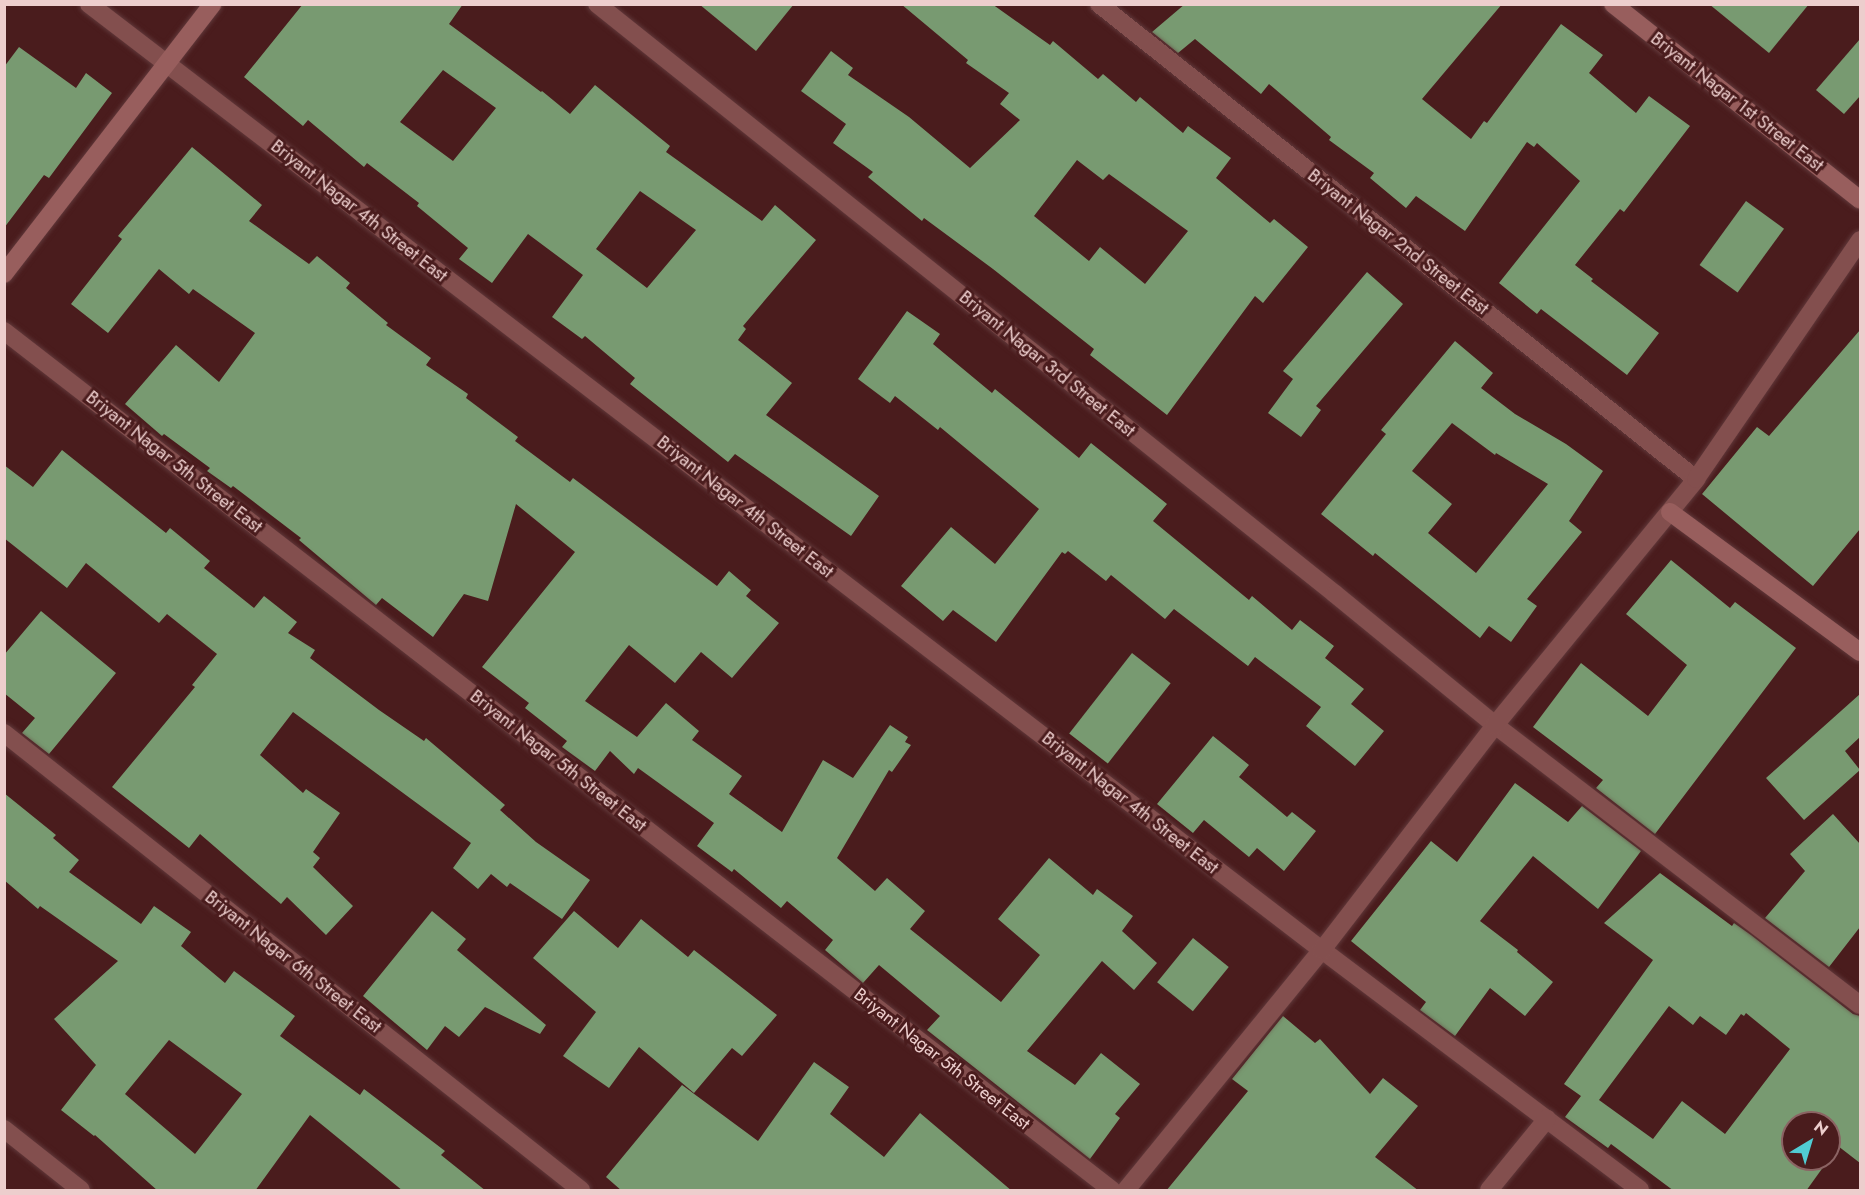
<!DOCTYPE html>
<style>
body{margin:0}
#map{position:relative;width:1865px;height:1195px;overflow:hidden;background:#4a1c1d;font-family:Jost,sans-serif}
div>[style]{position:absolute}
.building>*{inset:0;background:#789a71;transform-origin:0 0}
.roads{filter:drop-shadow(0 0 2px #60383a) drop-shadow(0 0 2px #60383a)}
.street>*{height:18px;margin:-9px;padding:0 9px;transform-origin:9px;border-radius:9px;background:#834f4e}
.secondary>*{height:18px;margin:-9px;padding:0 9px;transform-origin:9px;border-radius:9px;background:#985e5d}
span{translate:-50% -50%;white-space:nowrap;text-align:center;line-height:1.15;-webkit-text-stroke:6px #4a1c1d;paint-order:stroke}
.street-label{font-size:18px;color:#edcecd}
.frame{position:absolute;inset:0;border:6px solid #edcecd;pointer-events:none}
.north{position:absolute;left:1781px;top:1111px;width:60px;height:60px;box-sizing:border-box;background:#4a1c1d;border:2px solid #8b6363;border-radius:50%;rotate:38deg;font-size:16px;font-weight:700;line-height:24px;text-align:center;color:#edcecd}
.north::after{content:'';display:block;margin:auto;width:21px;height:27px;background:#51ccd3;clip-path:polygon(50% 0,100% 100%,50% 72%,0 100%)}
</style>
<div id="map">
<div class="building">
<i style="clip-path:polygon(evenodd,303px 4px,463px 4px,449px 24px,541px 92px,542px 91px,570px 114px,595px 85px,670px 146px,666px 152px,762px 221px,775px 205px,816px 240px,743px 326px,746px 329px,738px 340px,792px 383px,766px 415px,879px 496px,851px 536px,735px 454px,728px 462px,630px 384px,635px 378px,585px 336px,582px 339px,552px 317px,583px 275px,528px 234px,492px 283px,459px 259px,468px 248px,417px 206px,419px 203px,367px 163px,364px 167px,308px 120px,303px 126px,244px 77px,303px 4px,443px 70px,496px 108px,453px 161px,400px 122px,443px 70px,303px 4px,640px 191px,696px 230px,647px 288px,596px 249px,640px 191px)"></i>
<i style="clip-path:polygon(699px 4px,794px 4px,756px 51px)"></i>
<i style="clip-path:polygon(evenodd,901px 4px,992px 4px,1050px 45px,1053px 41px,1098px 79px,1103px 74px,1136px 102px,1140px 97px,1183px 133px,1188px 126px,1231px 158px,1216px 178px,1270px 223px,1274px 219px,1308px 247px,1263px 303px,1255px 296px,1167px 415px,1090px 355px,1094px 349px,993px 269px,924px 218px,922px 221px,868px 177px,873px 172px,833px 143px,846px 124px,801px 91px,831px 51px,853px 68px,848px 75px,909px 117px,970px 168px,1020px 120px,1000px 104px,1009px 93px,966px 63px,968px 60px,901px 4px,1077px 160px,1103px 180px,1109px 174px,1188px 231px,1145px 284px,1100px 247px,1089px 261px,1034px 216px,1077px 160px)"></i>
<i style="clip-path:polygon(1185px 4px,1502px 4px,1422px 99px,1471px 139px,1484px 121px,1487px 123px,1561px 24px,1603px 55px,1589px 73px,1636px 113px,1649px 96px,1690px 126px,1624px 212px,1620px 209px,1575px 265px,1593px 279px,1591px 281px,1659px 333px,1627px 375px,1541px 309px,1537px 314px,1499px 283px,1580px 181px,1537px 143px,1534px 147px,1527px 142px,1465px 231px,1416px 196px,1406px 208px,1370px 178px,1374px 173px,1329px 140px,1331px 137px,1269px 84px,1261px 94px,1195px 39px,1178px 53px,1152px 32px)"></i>
<i style="clip-path:polygon(1709px 4px,1809px 4px,1769px 53px)"></i>
<i style="clip-path:polygon(1860px 39px,1860px 96px,1844px 114px,1816px 90px)"></i>
<i style="clip-path:polygon(19px 47px,76px 88px,86px 73px,112px 93px,49px 178px,44px 175px,4px 228px,4px 67px)"></i>
<i style="clip-path:polygon(192px 147px,262px 205px,249px 221px,309px 264px,317px 256px,350px 283px,346px 288px,388px 323px,386px 325px,431px 358px,426px 365px,468px 394px,466px 398px,518px 437px,515px 441px,570px 482px,573px 478px,717px 586px,729px 571px,751px 590px,746px 596px,779px 623px,732px 678px,701px 652px,675px 683px,629px 645px,585px 701px,637px 737px,666px 703px,699px 731px,692px 740px,742px 776px,729px 794px,782px 832px,823px 760px,853px 778px,890px 725px,908px 737px,905px 742px,911px 745px,892px 772px,889px 770px,837px 858px,875px 891px,887px 878px,925px 911px,910px 929px,1001px 1002px,1040px 955px,998px 919px,1049px 858px,1093px 895px,1097px 889px,1133px 916px,1122px 931px,1157px 963px,1134px 990px,1102px 961px,1027px 1051px,1075px 1085px,1101px 1053px,1140px 1084px,1115px 1114px,1120px 1118px,1090px 1159px,927px 1030px,940px 1016px,879px 965px,863px 983px,825px 950px,833px 940px,787px 901px,781px 908px,734px 869px,732px 872px,697px 846px,714px 823px,638px 768px,634px 774px,610px 751px,595px 771px,562px 747px,567px 741px,525px 708px,529px 703px,482px 667px,575px 552px,516px 504px,488px 601px,464px 594px,433px 637px,382px 598px,376px 605px,299px 540px,301px 538px,233px 486px,231px 488px,207px 471px,210px 468px,164px 434px,162px 436px,125px 404px,176px 345px,219px 382px,255px 333px,193px 289px,189px 294px,159px 269px,108px 333px,71px 304px,122px 239px,118px 236px)"></i>
<i style="left:1746px;top:201px;width:47px;height:79px;rotate:36deg"></i>
<i style="clip-path:polygon(1367px 272px,1403px 304px,1316px 406px,1321px 410px,1301px 437px,1268px 413px,1293px 379px,1283px 371px)"></i>
<i style="clip-path:polygon(907px 311px,940px 334px,933px 344px,992px 393px,995px 389px,1079px 458px,1091px 443px,1167px 504px,1153px 521px,1249px 600px,1252px 596px,1292px 630px,1300px 620px,1334px 646px,1325px 658px,1364px 689px,1351px 704px,1384px 731px,1355px 766px,1306px 726px,1321px 707px,1255px 657px,1248px 666px,1174px 609px,1165px 619px,1111px 575px,1106px 581px,1068px 551px,1065px 554px,1062px 552px,996px 642px,953px 610px,943px 621px,901px 586px,951px 527px,995px 564px,1039px 509px,940px 427px,938px 430px,895px 396px,890px 403px,858px 379px)"></i>
<i style="clip-path:polygon(1860px 330px,1860px 529px,1813px 586px,1702px 494px,1757px 427px,1769px 436px)"></i>
<i style="clip-path:polygon(evenodd,1455px 341px,1493px 373px,1481px 388px,1515px 414px,1566px 444px,1603px 471px,1569px 521px,1582px 532px,1527px 599px,1537px 606px,1511px 642px,1489px 626px,1480px 638px,1375px 553px,1373px 556px,1321px 514px,1386px 434px,1381px 430px,1455px 341px,1452px 423px,1495px 455px,1496px 453px,1548px 484px,1476px 573px,1428px 533px,1452px 504px,1412px 471px,1452px 423px)"></i>
<i style="clip-path:polygon(62px 450px,166px 533px,170px 528px,210px 561px,204px 568px,254px 608px,264px 596px,297px 622px,288px 633px,315px 650px,310px 658px,379px 710px,424px 741px,426px 738px,505px 805px,500px 810px,536px 842px,590px 880px,562px 919px,510px 883px,507px 887px,491px 874px,478px 889px,453px 868px,471px 843px,293px 712px,260px 755px,303px 793px,306px 789px,340px 813px,313px 852px,320px 858px,313px 867px,353px 906px,326px 935px,287px 897px,281px 904px,200px 834px,189px 848px,112px 787px,195px 687px,192px 685px,217px 654px,167px 614px,159px 623px,86px 563px,67px 588px,4px 538px,4px 465px,33px 487px)"></i>
<i style="clip-path:polygon(1671px 560px,1730px 608px,1735px 602px,1796px 648px,1655px 834px,1596px 788px,1603px 780px,1533px 727px,1581px 663px,1648px 716px,1687px 665px,1626px 614px)"></i>
<i style="clip-path:polygon(41px 611px,116px 673px,49px 754px,22px 733px,35px 718px,4px 693px,4px 655px)"></i>
<i style="left:1132px;top:653px;width:49px;height:102px;rotate:38deg"></i>
<i style="clip-path:polygon(1860px 694px,1860px 737px,1845px 751px,1860px 770px,1804px 820px,1766px 778px)"></i>
<i style="clip-path:polygon(1213px 736px,1249px 765px,1239px 777px,1287px 817px,1292px 812px,1316px 831px,1284px 871px,1257px 848px,1249px 857px,1204px 820px,1193px 833px,1157px 804px)"></i>
<i style="clip-path:polygon(1515px 783px,1568px 822px,1582px 806px,1641px 851px,1598px 909px,1533px 856px,1480px 921px,1518px 950px,1517px 952px,1553px 982px,1525px 1016px,1490px 988px,1455px 1036px,1420px 1010px,1426px 1002px,1351px 941px,1431px 841px,1457px 862px)"></i>
<i style="clip-path:polygon(evenodd,4px 793px,56px 835px,53px 838px,79px 860px,69px 872px,141px 924px,154px 906px,191px 932px,181px 946px,225px 983px,234px 971px,295px 1016px,280px 1036px,360px 1095px,364px 1089px,445px 1151px,441px 1155px,486px 1191px,403px 1191px,310px 1115px,255px 1191px,158px 1191px,95px 1135px,94px 1136px,61px 1110px,96px 1065px,54px 1019px,118px 961px,40px 906px,38px 909px,4px 880px,4px 793px,169px 1040px,242px 1094px,195px 1154px,125px 1094px,169px 1040px)"></i>
<i style="clip-path:polygon(1833px 814px,1860px 844px,1860px 927px,1829px 967px,1765px 918px,1805px 871px,1790px 854px)"></i>
<i style="clip-path:polygon(evenodd,1660px 873px,1732px 926px,1734px 923px,1751px 935px,1853px 1014px,1860px 1016px,1860px 1163px,1838px 1146px,1829px 1159px,1829px 1123px,1793px 1123px,1793px 1159px,1829px 1159px,1806px 1191px,1674px 1191px,1611px 1144px,1608px 1148px,1565px 1117px,1581px 1096px,1564px 1084px,1653px 960px,1604px 923px,1660px 873px,1669px 1006px,1693px 1025px,1700px 1016px,1726px 1035px,1741px 1014px,1744px 1016px,1746px 1013px,1790px 1049px,1725px 1134px,1682px 1101px,1653px 1139px,1599px 1100px,1669px 1006px)"></i>
<i style="clip-path:polygon(432px 911px,466px 939px,457px 950px,546px 1025px,540px 1034px,485px 1007px,459px 1037px,445px 1026px,427px 1050px,363px 996px)"></i>
<i style="clip-path:polygon(574px 911px,618px 948px,641px 919px,688px 957px,694px 950px,777px 1015px,742px 1056px,732px 1048px,694px 1093px,639px 1047px,609px 1088px,563px 1056px,596px 1012px,533px 958px)"></i>
<i style="left:1193px;top:938px;width:46px;height:57px;rotate:39deg"></i>
<i style="clip-path:polygon(1283px 1016px,1315px 1043px,1320px 1039px,1370px 1094px,1383px 1078px,1418px 1106px,1375px 1157px,1419px 1191px,1166px 1191px,1248px 1091px,1232px 1079px)"></i>
<i style="clip-path:polygon(814px 1062px,849px 1087px,830px 1114px,884px 1157px,920px 1113px,1012px 1191px,622px 1191px,606px 1177px,682px 1085px,758px 1141px)"></i>
</div>
<div class="roads">
<div class="street">
<i style="left:89px;top:4px;width:1554px;rotate:37.5deg"></i>
<i style="left:1322px;top:950px;width:398px;rotate:37deg"></i>
<i style="left:597px;top:4px;width:945px;rotate:38.64deg"></i>
<i style="left:1335px;top:594px;width:207px;rotate:39.3deg"></i>
<i style="left:1495px;top:725px;width:460px;rotate:37.5deg"></i>
<i style="left:1099px;top:4px;width:763px;rotate:38.51deg"></i>
<i style="left:4px;top:331px;width:1402px;rotate:37.79deg"></i>
<i style="left:4px;top:733px;width:736px;rotate:38.38deg"></i>
<i style="left:4px;top:1129px;width:98px;rotate:38.4deg"></i>
<i style="left:1126px;top:1190px;width:310px;rotate:-50.8deg"></i>
<i style="left:1322px;top:950px;width:284px;rotate:-52.4deg"></i>
<i style="left:1495px;top:725px;width:318px;rotate:-50.7deg"></i>
<i style="left:1696px;top:479px;width:290px;rotate:-55.5deg"></i>
<i style="left:1489px;top:1190px;width:92px;rotate:-50.8deg"></i>
</div>
<div class="secondary">
<i style="left:1613px;top:4px;width:315px;rotate:38.4deg"></i>
<i style="left:4px;top:274px;width:341px;rotate:-52.3deg"></i>
<i style="left:1670px;top:512px;width:236px;rotate:36.4deg"></i>
</div>
</div>
<div class="street-label">
<span style="left:1737px;top:102px;rotate:38deg">Briyant Nagar 1st Street East</span>
<span style="left:359px;top:211px;rotate:38deg">Briyant Nagar 4th Street East</span>
<span style="left:1398px;top:242px;rotate:38deg">Briyant Nagar 2nd Street East</span>
<span style="left:1047px;top:364px;rotate:39deg">Briyant Nagar 3rd Street East</span>
<span style="left:174px;top:462px;rotate:38deg">Briyant Nagar 5th Street East</span>
<span style="left:745px;top:507px;rotate:38deg">Briyant Nagar 4th Street East</span>
<span style="left:558px;top:761px;rotate:38deg">Briyant Nagar 5th Street East</span>
<span style="left:1130px;top:803px;rotate:38deg">Briyant Nagar 4th Street East</span>
<span style="left:293px;top:962px;rotate:38deg">Briyant Nagar 6th Street East</span>
<span style="left:942px;top:1059px;rotate:38deg">Briyant Nagar 5th Street East</span>
</div>
<div class="frame"></div>
<div class="north">N</div>
</div>
